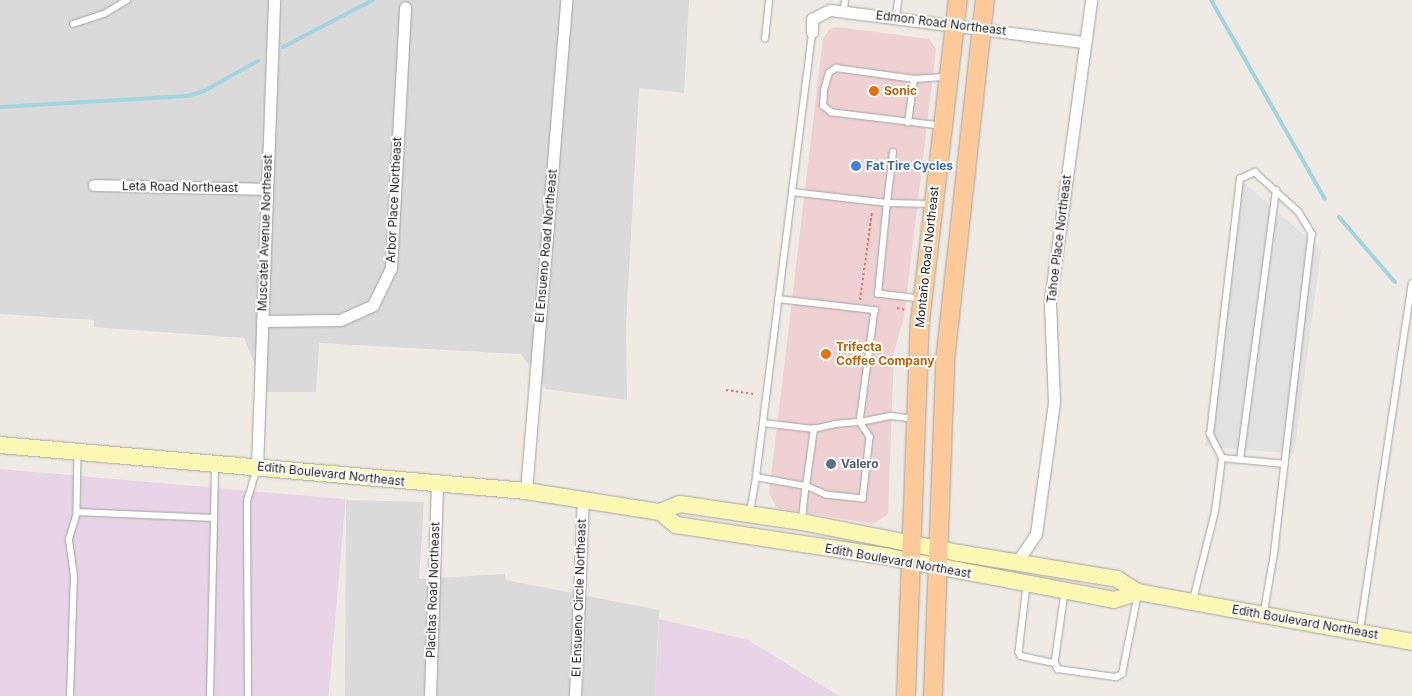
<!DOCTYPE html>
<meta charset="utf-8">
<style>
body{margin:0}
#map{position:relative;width:1412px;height:696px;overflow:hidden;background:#efeae3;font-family:Inter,sans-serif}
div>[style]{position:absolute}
.residential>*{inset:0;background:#dbdada}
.commercial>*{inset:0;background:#f0d1d3}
.industrial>*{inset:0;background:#e8d4e6;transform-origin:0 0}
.parking>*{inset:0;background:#e1e1e1}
.stream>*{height:4px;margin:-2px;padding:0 2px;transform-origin:2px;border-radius:2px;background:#a2d5de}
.path>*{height:2px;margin-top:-1px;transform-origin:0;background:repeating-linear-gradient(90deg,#fd6865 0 2.5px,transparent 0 5px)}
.roads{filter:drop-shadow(0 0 1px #a4a4a4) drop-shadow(0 0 1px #a4a4a4)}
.lane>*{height:5.5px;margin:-2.75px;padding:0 2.75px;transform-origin:2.75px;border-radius:2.75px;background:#fff}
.street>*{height:11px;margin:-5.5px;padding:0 5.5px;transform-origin:5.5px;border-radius:5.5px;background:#fff}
.secondary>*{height:16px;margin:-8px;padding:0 8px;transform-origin:8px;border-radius:8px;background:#fbf8b4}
.primary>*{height:18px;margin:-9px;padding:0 9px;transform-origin:9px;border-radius:9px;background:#fec998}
.dots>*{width:14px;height:14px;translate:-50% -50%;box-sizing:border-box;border:2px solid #fff;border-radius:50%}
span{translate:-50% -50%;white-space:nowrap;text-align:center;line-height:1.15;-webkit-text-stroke:4px #fff;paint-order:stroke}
.street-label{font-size:12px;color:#1d1d1d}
.food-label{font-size:12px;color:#c56008;font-weight:700}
.left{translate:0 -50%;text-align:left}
.shop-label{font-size:12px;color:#366cbe;font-weight:700}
.service-label{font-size:12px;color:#4e5e75;font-weight:700}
</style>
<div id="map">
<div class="residential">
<i style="clip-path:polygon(0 0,689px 0,684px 93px,639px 88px,626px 325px,627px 400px,546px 389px,521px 354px,319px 343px,316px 392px,266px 392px,244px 338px,94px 327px,94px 320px,0 314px)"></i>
<i style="clip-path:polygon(346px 500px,424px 502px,419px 579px,505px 574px,506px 580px,659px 610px,655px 696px,345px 696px)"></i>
</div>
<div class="commercial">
<i style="clip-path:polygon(838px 27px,929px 39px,936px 49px,904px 317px,894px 352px,888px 514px,873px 524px,777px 508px,769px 494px,823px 38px,830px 29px)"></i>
</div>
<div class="industrial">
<i style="left:0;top:469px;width:347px;height:227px;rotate:5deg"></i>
<i style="clip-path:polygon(659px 619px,748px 640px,839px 696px,655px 696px)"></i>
</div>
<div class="parking">
<i style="clip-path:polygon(1240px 179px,1321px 250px,1294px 454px,1205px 446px)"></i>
</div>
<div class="stream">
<i style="left:1211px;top:0;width:229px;rotate:60.2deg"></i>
<i style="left:283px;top:47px;width:102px;rotate:-27.6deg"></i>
<i style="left:0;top:107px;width:187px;rotate:-3.4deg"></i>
<i style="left:187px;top:96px;width:18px;rotate:-16deg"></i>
<i style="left:204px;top:91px;width:62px;rotate:-29.1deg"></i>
<i style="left:1339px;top:217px;width:86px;rotate:49.3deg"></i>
</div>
<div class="path">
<i style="left:860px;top:300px;width:90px;rotate:-82.3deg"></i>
<i style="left:897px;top:308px;width:9px;rotate:13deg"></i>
<i style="left:726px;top:390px;width:30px;rotate:8deg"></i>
</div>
<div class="roads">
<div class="lane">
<i style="left:844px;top:11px;width:11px;rotate:-85deg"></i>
<i style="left:896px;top:17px;width:17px;rotate:-83deg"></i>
<i style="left:73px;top:24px;width:33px;rotate:-18deg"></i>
<i style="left:104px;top:14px;width:27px;rotate:-31deg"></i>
<i style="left:765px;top:39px;width:39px;rotate:-84deg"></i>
<i style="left:908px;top:123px;width:44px;rotate:-82.2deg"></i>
<i style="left:940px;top:126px;width:109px;rotate:-173.1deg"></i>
<i style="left:832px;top:113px;width:11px;rotate:-142deg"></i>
<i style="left:823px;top:106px;width:16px;rotate:-86deg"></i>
<i style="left:824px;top:90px;width:18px;rotate:-74deg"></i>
<i style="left:829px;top:73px;width:9px;rotate:-36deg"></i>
<i style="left:836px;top:68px;width:79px;rotate:8deg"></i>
<i style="left:914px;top:79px;width:32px;rotate:-4deg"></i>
<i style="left:792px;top:192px;width:96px;rotate:6.6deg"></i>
<i style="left:887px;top:203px;width:51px;rotate:-83.3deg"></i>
<i style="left:778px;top:299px;width:98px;rotate:6.5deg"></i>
<i style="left:875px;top:310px;width:113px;rotate:97.6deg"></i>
<i style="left:860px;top:422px;width:18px;rotate:56deg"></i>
<i style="left:870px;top:437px;width:62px;rotate:96.4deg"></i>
<i style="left:863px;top:499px;width:37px;rotate:-174deg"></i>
<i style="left:826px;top:495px;width:22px;rotate:-156deg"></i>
<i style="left:806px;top:486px;width:58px;rotate:-82deg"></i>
<i style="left:814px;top:429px;width:22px;rotate:-13deg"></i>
<i style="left:835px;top:424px;width:25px;rotate:-5deg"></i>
<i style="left:860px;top:422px;width:32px;rotate:-11deg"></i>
<i style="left:891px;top:416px;width:23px;rotate:7deg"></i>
<i style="left:920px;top:299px;width:42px;rotate:-173.2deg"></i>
<i style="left:878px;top:294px;width:91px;rotate:-84.4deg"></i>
<i style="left:887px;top:203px;width:45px;rotate:1.3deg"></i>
<i style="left:763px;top:423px;width:51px;rotate:6.7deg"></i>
<i style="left:78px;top:453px;width:59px;rotate:91deg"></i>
<i style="left:77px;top:512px;width:137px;rotate:2.5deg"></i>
<i style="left:214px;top:518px;width:53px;rotate:-88.9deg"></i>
<i style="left:1222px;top:458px;width:63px;rotate:5.4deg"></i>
<i style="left:1240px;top:460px;width:272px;rotate:-82.4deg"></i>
<i style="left:756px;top:477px;width:449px;rotate:-82.8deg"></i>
<i style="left:750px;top:512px;width:36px;rotate:-80deg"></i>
<i style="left:756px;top:477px;width:51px;rotate:10.2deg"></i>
<i style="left:806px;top:486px;width:36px;rotate:96deg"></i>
<i style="left:1027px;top:586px;width:66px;rotate:96.9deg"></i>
<i style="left:1019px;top:652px;width:4px;rotate:63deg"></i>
<i style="left:1021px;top:656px;width:35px;rotate:12deg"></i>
<i style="left:1065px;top:593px;width:71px;rotate:98.1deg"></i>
<i style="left:1055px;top:663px;width:7px;rotate:63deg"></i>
<i style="left:1058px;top:669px;width:59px;rotate:7.9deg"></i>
<i style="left:1116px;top:677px;width:7px;rotate:-27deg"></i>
<i style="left:1122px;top:674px;width:82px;rotate:-78.7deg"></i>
<i style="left:1193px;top:600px;width:91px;rotate:-76deg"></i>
<i style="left:1215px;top:512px;width:54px;rotate:-82.6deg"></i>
<i style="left:1222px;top:458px;width:27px;rotate:-117deg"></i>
<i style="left:1210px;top:434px;width:257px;rotate:-83.3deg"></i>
<i style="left:1240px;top:179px;width:17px;rotate:-25deg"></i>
<i style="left:1255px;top:172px;width:59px;rotate:42.3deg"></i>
<i style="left:1299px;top:212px;width:26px;rotate:59deg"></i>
<i style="left:1312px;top:234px;width:319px;rotate:96.7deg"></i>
<i style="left:1275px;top:551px;width:64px;rotate:99.9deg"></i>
<i style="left:1360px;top:630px;width:350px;rotate:-81.5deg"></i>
<i style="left:70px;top:696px;width:120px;rotate:-88.1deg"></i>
<i style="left:74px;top:576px;width:37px;rotate:-98deg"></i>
<i style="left:69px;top:539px;width:28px;rotate:-73deg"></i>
<i style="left:210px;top:696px;width:178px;rotate:-88.7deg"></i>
<i style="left:248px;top:696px;width:195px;rotate:-90.3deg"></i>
<i style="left:247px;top:501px;width:34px;rotate:-73deg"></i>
</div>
<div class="street">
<i style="left:812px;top:32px;width:13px;rotate:-90deg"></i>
<i style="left:812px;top:19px;width:20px;rotate:-27deg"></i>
<i style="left:830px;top:10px;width:257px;rotate:7.2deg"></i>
<i style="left:94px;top:185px;width:173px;rotate:1.3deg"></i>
<i style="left:262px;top:321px;width:78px;rotate:-0.7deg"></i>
<i style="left:340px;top:320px;width:36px;rotate:-24deg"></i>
<i style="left:373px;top:305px;width:41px;rotate:-64.1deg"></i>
<i style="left:391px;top:268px;width:261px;rotate:-86.9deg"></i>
<i style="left:257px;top:467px;width:467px;rotate:-87.9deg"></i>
<i style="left:526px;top:491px;width:493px;rotate:-85.3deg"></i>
<i style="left:1017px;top:562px;width:34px;rotate:-56deg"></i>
<i style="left:1036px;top:534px;width:133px;rotate:-82.2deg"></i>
<i style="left:1054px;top:402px;width:101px;rotate:-92.3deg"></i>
<i style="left:1050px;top:301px;width:304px;rotate:-82.2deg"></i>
<i style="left:430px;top:696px;width:212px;rotate:-88.1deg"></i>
<i style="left:575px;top:696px;width:197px;rotate:-87.7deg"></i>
</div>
<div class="secondary">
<i style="left:0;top:445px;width:528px;rotate:5deg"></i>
<i style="left:526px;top:491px;width:136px;rotate:8.9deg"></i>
<i style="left:660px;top:512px;width:21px;rotate:39deg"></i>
<i style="left:676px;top:525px;width:215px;rotate:8.5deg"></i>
<i style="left:889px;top:557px;width:229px;rotate:10.8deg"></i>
<i style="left:1114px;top:600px;width:25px;rotate:-18deg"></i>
<i style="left:660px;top:512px;width:22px;rotate:-22deg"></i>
<i style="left:680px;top:504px;width:123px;rotate:8.4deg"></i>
<i style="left:802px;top:522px;width:160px;rotate:11.2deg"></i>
<i style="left:959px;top:553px;width:160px;rotate:9.3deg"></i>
<i style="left:1117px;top:579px;width:25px;rotate:32deg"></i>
<i style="left:1138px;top:592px;width:279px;rotate:10.3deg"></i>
</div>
<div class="primary">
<i style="left:906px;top:696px;width:374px;rotate:-87.9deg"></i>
<i style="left:920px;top:322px;width:324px;rotate:-83.3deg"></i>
<i style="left:933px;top:696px;width:335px;rotate:-87.9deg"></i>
<i style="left:945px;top:361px;width:363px;rotate:-83.7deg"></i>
</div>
</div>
<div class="dots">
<i style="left:874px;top:91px;background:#e8710a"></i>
<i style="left:856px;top:166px;background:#3f7fe0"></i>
<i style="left:826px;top:354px;background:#e8710a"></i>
<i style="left:831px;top:464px;background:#5c6f8a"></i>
</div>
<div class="street-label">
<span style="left:941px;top:23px;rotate:7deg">Edmon Road Northeast</span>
<span style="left:180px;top:187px;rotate:1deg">Leta Road Northeast</span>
<span style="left:394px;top:200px;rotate:-87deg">Arbor Place Northeast</span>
<span style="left:265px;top:233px;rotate:-88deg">Muscatel Avenue Northeast</span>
<span style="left:1059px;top:239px;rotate:-83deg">Tahoe Place Northeast</span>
<span style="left:546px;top:246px;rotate:-85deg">El Ensueno Road Northeast</span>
<span style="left:927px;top:257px;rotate:-84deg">Montaño Road Northeast</span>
<span style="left:331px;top:474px;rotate:6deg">Edith Boulevard Northeast</span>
<span style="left:898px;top:561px;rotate:10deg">Edith Boulevard Northeast</span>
<span style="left:433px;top:590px;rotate:-88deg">Placitas Road Northeast</span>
<span style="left:579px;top:598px;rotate:-88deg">El Ensueno Circle Northeast</span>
<span style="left:1305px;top:622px;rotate:10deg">Edith Boulevard Northeast</span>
</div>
<div class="food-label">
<span class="left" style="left:884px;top:91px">Sonic</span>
<span class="left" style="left:836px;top:354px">Trifecta<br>Coffee Company</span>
</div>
<div class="shop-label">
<span class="left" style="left:866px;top:166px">Fat Tire Cycles</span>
</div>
<div class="service-label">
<span class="left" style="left:841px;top:464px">Valero</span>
</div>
</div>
